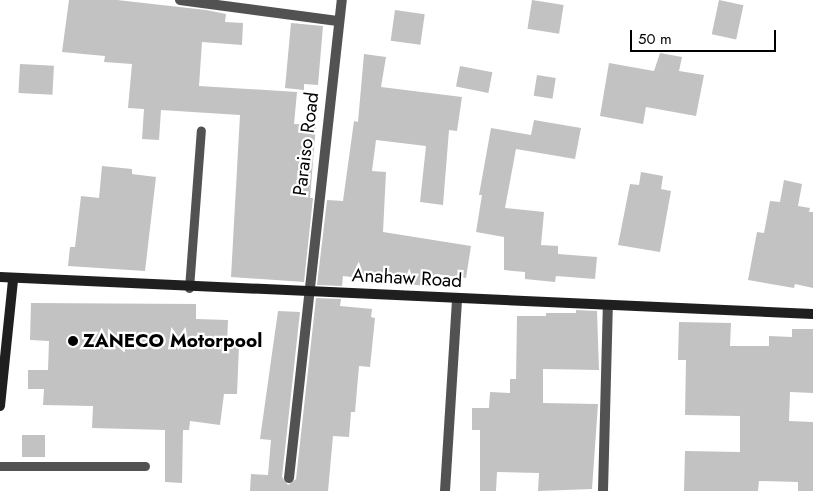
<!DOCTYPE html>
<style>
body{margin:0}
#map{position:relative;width:813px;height:491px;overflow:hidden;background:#fff;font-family:Jost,sans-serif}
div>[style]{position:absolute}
.building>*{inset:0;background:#c2c2c2;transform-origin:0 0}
.lane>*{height:9px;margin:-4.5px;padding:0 4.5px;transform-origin:4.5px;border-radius:4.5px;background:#525252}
.street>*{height:10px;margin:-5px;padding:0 5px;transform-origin:5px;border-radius:5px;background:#525252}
.secondary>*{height:10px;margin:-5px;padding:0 5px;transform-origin:5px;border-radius:5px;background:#1f1f1f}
.dots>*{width:14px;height:14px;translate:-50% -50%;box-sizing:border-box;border:2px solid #fff;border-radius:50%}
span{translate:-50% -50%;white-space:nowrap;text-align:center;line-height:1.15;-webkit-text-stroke:4.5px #fff;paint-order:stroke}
.street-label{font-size:19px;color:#000}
.poi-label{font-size:19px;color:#000;font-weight:700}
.left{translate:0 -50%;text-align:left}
.scale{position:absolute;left:630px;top:30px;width:146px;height:22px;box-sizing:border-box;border:2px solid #000;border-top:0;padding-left:6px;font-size:15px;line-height:18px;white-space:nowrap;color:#000;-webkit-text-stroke:4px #fff;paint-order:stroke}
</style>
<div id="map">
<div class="building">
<i style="clip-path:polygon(69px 0,117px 0,206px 10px,226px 14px,225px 22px,243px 23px,242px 45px,202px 42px,199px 86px,297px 92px,294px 124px,316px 125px,310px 198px,313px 198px,304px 282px,231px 277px,240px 115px,161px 110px,159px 140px,142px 139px,144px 109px,128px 108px,132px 64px,104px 62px,105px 56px,62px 52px)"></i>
<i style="left:532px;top:0;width:32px;height:29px;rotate:9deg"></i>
<i style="left:719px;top:0;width:25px;height:35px;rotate:12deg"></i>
<i style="left:395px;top:10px;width:30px;height:31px;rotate:8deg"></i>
<i style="clip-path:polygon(291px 23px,323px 26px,318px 85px,304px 84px,304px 90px,285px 88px)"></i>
<i style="clip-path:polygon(660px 53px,682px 57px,679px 71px,704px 75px,696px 116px,646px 107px,643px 124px,600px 116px,609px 63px,654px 71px)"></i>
<i style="clip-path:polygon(364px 54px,386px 57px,381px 87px,462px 97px,457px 131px,449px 130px,443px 205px,420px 202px,426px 146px,376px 140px,372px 171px,386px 172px,383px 232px,471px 246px,466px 278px,435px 274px,433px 287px,343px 276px,342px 286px,317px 285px,327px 200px,343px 201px,354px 121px,358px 122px)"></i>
<i style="left:20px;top:64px;width:34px;height:29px;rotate:3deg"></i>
<i style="left:460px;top:66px;width:33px;height:21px;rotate:11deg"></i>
<i style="left:537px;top:75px;width:19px;height:21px;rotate:9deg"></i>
<i style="clip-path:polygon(534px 120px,581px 128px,575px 159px,516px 149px,505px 208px,544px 212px,541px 245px,558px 246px,558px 254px,597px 257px,595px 279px,556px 276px,555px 282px,525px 279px,525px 272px,504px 270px,504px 237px,476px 232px,482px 195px,479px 195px,491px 128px,531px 135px)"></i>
<i style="clip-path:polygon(102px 166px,132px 169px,132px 174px,156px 177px,145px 271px,68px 266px,70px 247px,75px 247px,81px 196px,99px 198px)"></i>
<i style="clip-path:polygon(641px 172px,663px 176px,661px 189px,671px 191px,660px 252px,618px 245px,630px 184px,639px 185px)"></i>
<i style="clip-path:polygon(784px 180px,802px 184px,798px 206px,810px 208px,809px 212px,813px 212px,813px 288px,795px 284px,794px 288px,748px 280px,757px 232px,764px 233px,770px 201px,780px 202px)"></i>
<i style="clip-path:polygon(316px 298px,341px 299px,340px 306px,372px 309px,371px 317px,375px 318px,370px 367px,359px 366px,355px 412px,351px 412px,349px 437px,333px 436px,328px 491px,250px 491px,251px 474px,268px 475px,271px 440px,260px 439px,278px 311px,300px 312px,282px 477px,288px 485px,296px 479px)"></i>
<i style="clip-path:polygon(31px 303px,196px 304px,196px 319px,228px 320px,227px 345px,239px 345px,237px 394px,224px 394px,220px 425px,190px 421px,189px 430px,183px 430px,182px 483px,165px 482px,165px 430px,92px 428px,93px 406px,43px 405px,44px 389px,28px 389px,28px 370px,48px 370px,49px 341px,30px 340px)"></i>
<i style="clip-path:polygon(576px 310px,597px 311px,599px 370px,543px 369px,543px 403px,598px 404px,592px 489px,538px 491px,539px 473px,497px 472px,496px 491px,480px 491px,480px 430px,472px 430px,472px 408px,489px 408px,490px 392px,510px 393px,510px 379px,516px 379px,517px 316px,546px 316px,546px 313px,576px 313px)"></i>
<i style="clip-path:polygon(679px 322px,731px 323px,730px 346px,769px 346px,769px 336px,792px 337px,792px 329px,813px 329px,813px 393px,790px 392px,789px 421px,813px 422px,813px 491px,798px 491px,798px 482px,759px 481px,758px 491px,684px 491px,685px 451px,740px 452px,740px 416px,685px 415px,686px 360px,678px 360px)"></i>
<i style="left:22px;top:435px;width:23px;height:22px"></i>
</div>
<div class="lane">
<i style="left:189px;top:288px;width:158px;rotate:-85.7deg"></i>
<i style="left:0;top:466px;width:145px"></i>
</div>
<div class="street">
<i style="left:180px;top:0;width:159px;rotate:7.6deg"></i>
<i style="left:289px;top:478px;width:481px;rotate:-83.7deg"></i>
<i style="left:445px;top:491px;width:193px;rotate:-86.4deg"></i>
<i style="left:603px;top:491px;width:186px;rotate:-88.5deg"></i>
</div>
<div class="secondary">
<i style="left:0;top:277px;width:814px;rotate:2.61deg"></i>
<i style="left:0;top:406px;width:127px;rotate:-84.1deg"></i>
</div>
<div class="dots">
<i style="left:73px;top:341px;background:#000"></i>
</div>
<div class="street-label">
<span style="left:306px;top:144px;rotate:-83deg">Paraiso Road</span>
<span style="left:407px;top:278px;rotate:3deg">Anahaw Road</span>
</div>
<div class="poi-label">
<span class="left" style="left:83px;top:341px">ZANECO Motorpool</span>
</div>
<div class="scale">50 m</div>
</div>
